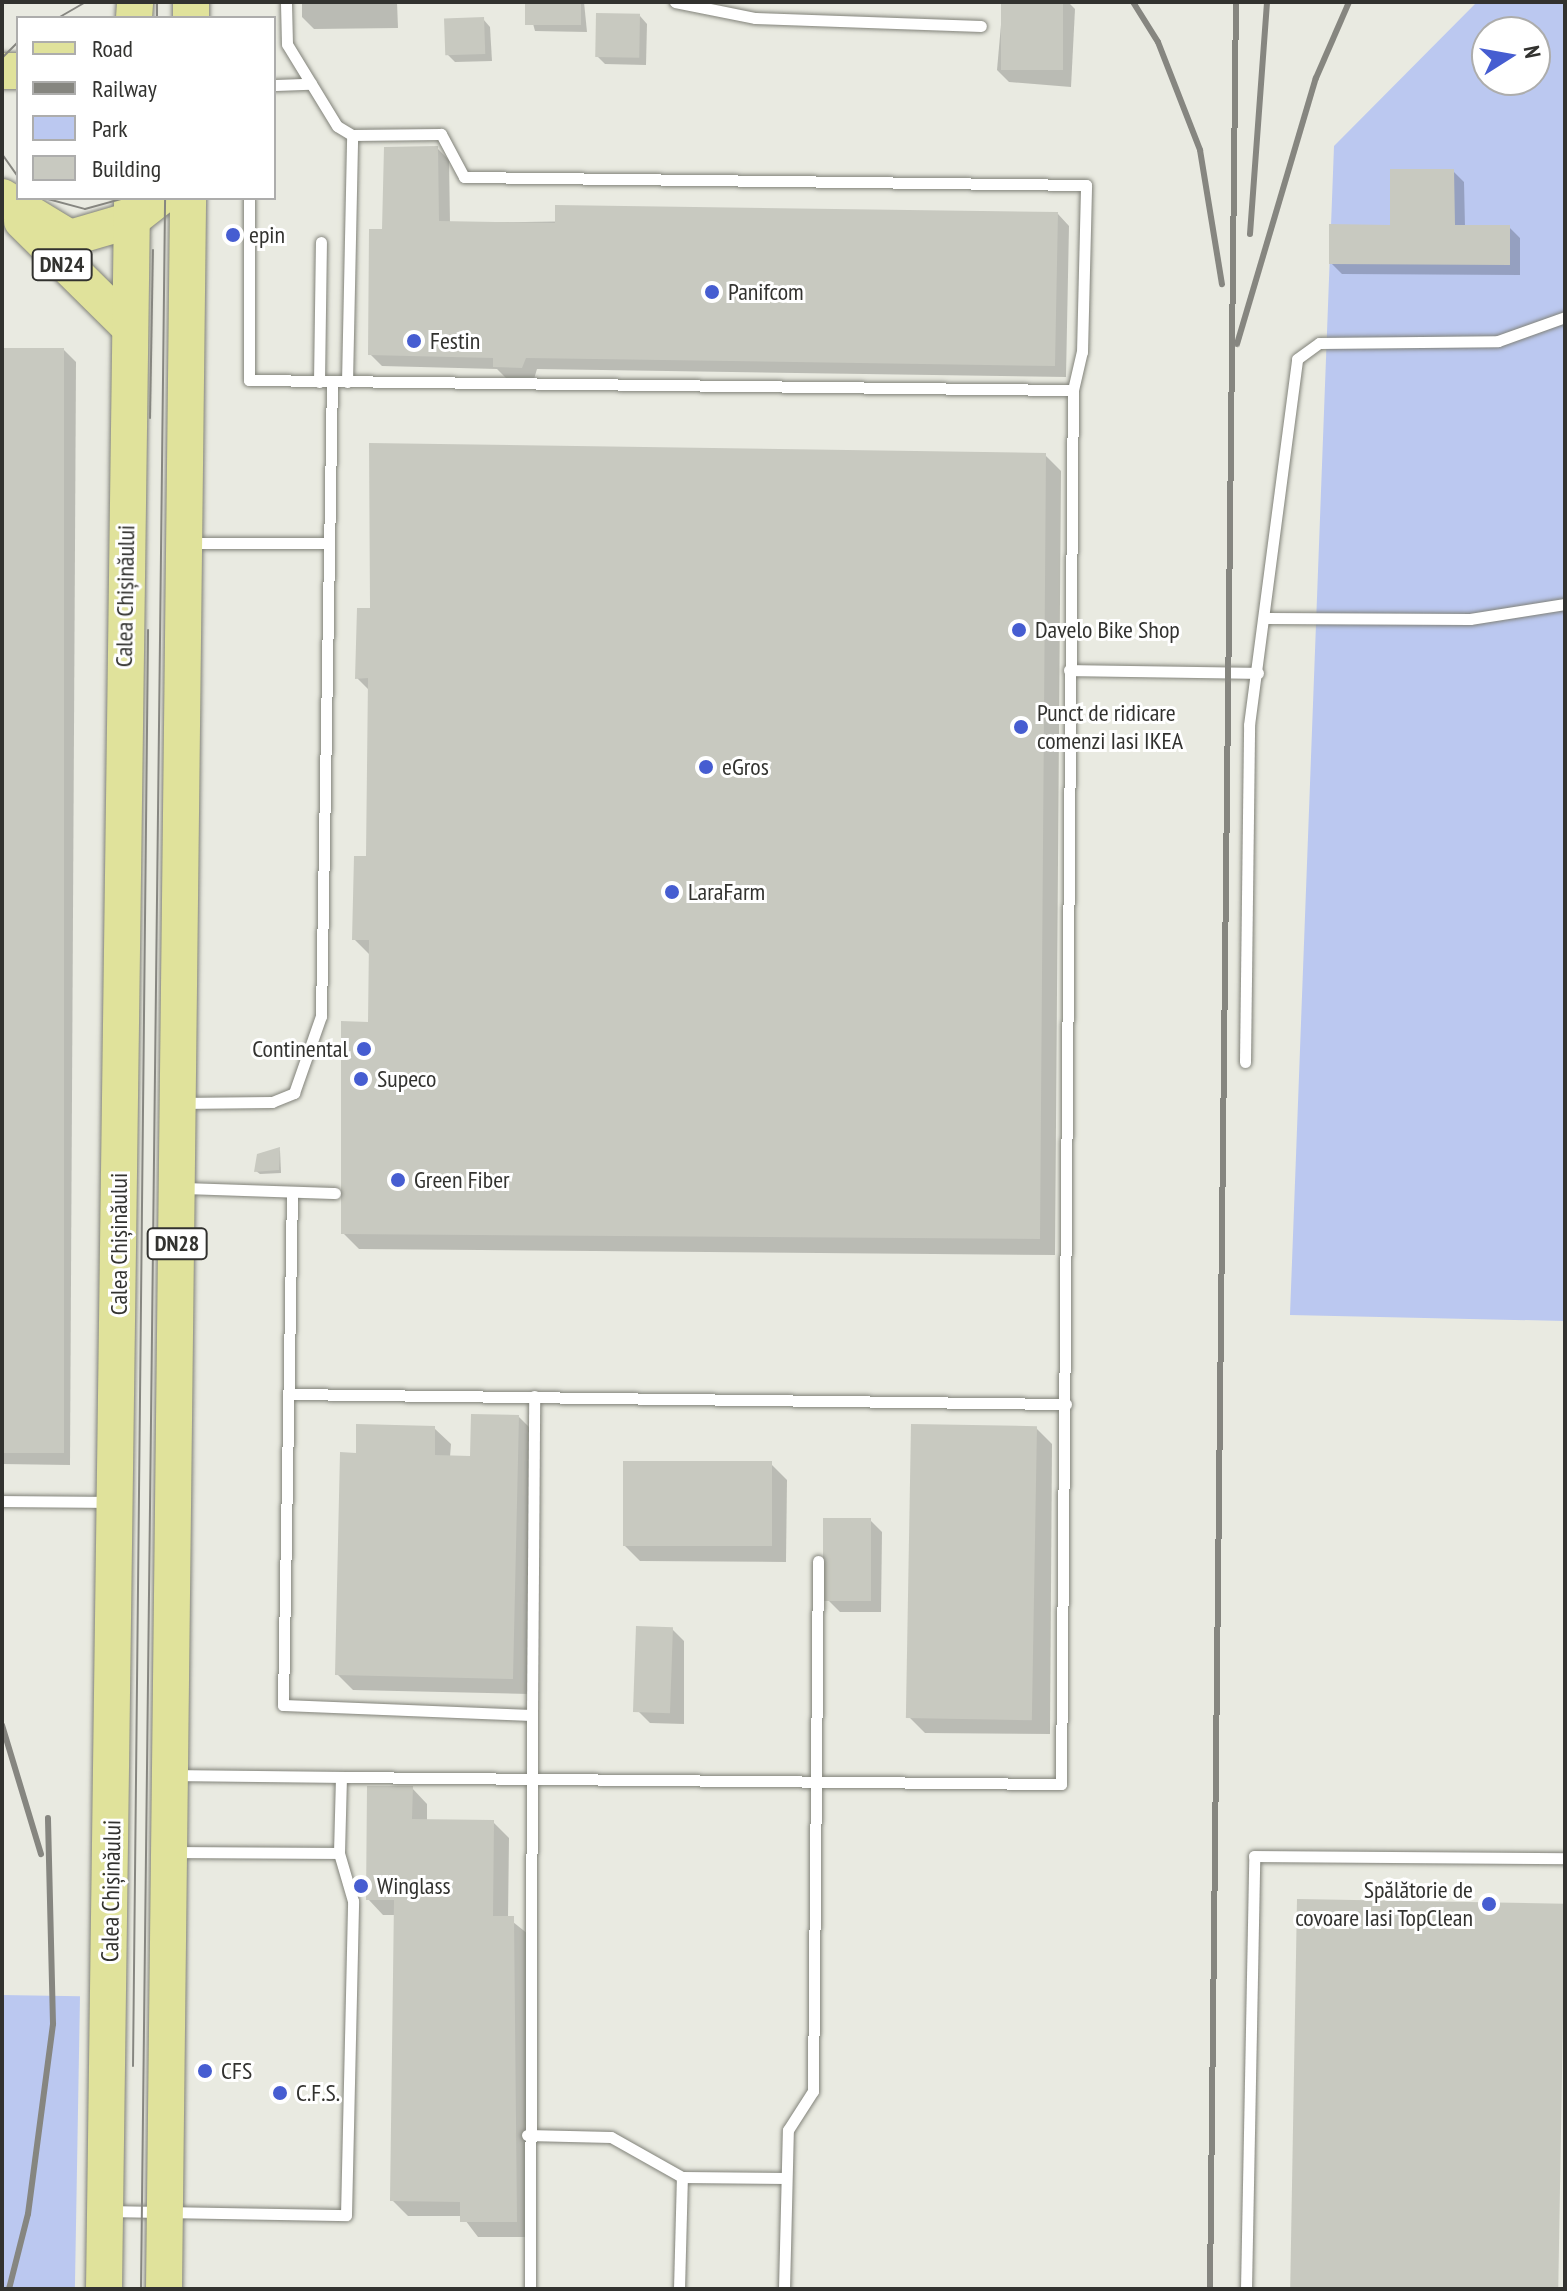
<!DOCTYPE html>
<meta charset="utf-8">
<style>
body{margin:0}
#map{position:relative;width:1567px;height:2291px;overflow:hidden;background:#e9eae1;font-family:"PT Sans Narrow",sans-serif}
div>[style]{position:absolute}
.green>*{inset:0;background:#bbc8f0;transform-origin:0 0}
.shadow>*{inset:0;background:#0003}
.building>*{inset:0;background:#c8c9c0;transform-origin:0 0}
.roads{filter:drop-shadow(0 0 2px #818279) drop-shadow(0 0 2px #818279)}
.service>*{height:11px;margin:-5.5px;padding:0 5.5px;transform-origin:5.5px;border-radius:5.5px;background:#fff}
.primary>*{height:36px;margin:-18px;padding:0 18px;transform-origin:18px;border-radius:18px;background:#e0e29b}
.tram>*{height:2px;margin:-1px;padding:0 1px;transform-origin:1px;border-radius:1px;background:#868680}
.rail>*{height:6px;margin:-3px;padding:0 3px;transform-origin:3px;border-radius:3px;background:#868680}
.dots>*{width:22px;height:22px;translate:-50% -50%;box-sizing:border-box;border:4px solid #fff;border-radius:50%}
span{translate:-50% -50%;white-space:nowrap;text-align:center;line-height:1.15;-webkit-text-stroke:6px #fff;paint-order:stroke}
.shield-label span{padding:2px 6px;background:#fff;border:2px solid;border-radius:6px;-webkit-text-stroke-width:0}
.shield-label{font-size:22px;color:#32322f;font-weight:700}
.poi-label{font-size:24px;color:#32322f}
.left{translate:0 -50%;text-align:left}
.right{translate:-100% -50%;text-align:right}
.street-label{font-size:24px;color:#32322f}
.frame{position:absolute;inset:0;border:4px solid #32322f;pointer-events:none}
.legend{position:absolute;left:16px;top:16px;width:260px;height:184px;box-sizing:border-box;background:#fff;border:2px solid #adadac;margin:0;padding:10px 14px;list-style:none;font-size:24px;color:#32322f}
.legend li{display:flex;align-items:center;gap:16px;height:40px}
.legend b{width:40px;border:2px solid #adadac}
.north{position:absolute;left:1471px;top:16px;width:80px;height:80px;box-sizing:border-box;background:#fff;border:2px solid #adadac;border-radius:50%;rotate:79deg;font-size:22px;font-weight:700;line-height:32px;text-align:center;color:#32322f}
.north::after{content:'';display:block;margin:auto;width:28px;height:36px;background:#465dd1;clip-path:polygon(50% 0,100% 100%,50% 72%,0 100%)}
</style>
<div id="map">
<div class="green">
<i style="clip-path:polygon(evenodd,1477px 2px,1565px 2px,1565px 1321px,1290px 1315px,1334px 146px,1477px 2px,1487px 32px,1535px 32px,1535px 80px,1487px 80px,1487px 32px)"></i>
<i style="left:2px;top:1995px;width:78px;height:294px;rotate:1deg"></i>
</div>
<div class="shadow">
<i style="clip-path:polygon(302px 2px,397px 2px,398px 28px,314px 29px,302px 17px)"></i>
<i style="clip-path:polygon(527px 2px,584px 2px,587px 32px,535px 31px)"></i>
<i style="clip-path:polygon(1003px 2px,1068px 2px,1075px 9px,1071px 87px,1009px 82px,997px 70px)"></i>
<i style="clip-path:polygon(640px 16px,647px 24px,646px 65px,605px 64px,597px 56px)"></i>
<i style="clip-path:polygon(483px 19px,490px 27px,492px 61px,455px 62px,448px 55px)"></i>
<i style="clip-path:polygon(437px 148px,449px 160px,450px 223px,1058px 214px,1069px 226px,1066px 377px,537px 369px,534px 379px,507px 379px,497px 369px,382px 366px,370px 354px,384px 231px)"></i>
<i style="clip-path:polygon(1453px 171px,1464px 182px,1465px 227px,1509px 227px,1520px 238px,1520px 275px,1342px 274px,1331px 263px,1392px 227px)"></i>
<i style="clip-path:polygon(2px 350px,64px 350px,76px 362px,70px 1465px,2px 1464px)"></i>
<i style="clip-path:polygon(1045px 455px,1061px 471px,1055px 1255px,359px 1249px,343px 1233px,370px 1024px,370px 955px,354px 939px,368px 858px,370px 691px,357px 678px,372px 610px)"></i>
<i style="clip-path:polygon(280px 1150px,281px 1173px,260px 1174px,256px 1171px)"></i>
<i style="clip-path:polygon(519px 1417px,535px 1433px,529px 1694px,353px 1690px,337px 1674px,358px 1455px,434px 1428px,451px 1444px,450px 1457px,472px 1458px)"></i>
<i style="clip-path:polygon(1036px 1428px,1052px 1444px,1050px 1734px,925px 1733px,909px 1717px)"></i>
<i style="clip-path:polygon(771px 1464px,787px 1480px,786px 1562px,640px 1561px,624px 1545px)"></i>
<i style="clip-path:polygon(870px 1520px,882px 1532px,881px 1612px,840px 1612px,828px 1600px)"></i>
<i style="clip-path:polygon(672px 1629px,684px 1641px,684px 1724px,650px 1723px,638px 1711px)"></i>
<i style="clip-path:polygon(412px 1788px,427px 1804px,427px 1821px,493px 1822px,509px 1838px,508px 1918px,528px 1934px,531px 2237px,478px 2237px,462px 2216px,408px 2216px,392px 2200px,395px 1915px,383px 1915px,368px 1899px)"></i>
</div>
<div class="building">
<i style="left:525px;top:2px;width:56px;height:23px"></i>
<i style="left:1001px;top:2px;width:62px;height:68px"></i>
<i style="left:596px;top:13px;width:44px;height:44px;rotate:1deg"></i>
<i style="left:484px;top:17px;width:37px;height:40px;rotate:88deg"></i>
<i style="clip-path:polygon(438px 146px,439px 221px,555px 223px,555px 205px,1058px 212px,1055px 366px,526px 358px,522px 368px,493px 367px,493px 358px,368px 355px,369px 229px,382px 229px,384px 147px)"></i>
<i style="clip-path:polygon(1390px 169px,1454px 169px,1455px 225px,1510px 225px,1510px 265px,1329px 264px,1329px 224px,1390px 225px)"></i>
<i style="left:2px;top:348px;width:62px;height:1105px"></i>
<i style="clip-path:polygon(369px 443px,1046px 453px,1040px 1239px,341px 1234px,341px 1021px,368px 1022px,369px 940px,352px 940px,354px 856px,366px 856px,368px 678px,355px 679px,357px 608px,370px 608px)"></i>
<i style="clip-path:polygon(280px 1147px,279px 1170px,254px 1172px,257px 1154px)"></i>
<i style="clip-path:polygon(471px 1414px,519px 1415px,513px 1679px,335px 1675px,340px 1452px,356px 1453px,356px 1424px,435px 1426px,435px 1455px,470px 1456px)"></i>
<i style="left:911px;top:1424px;width:126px;height:294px;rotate:1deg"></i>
<i style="left:623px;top:1461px;width:149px;height:85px"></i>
<i style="left:823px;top:1518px;width:48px;height:83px"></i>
<i style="left:636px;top:1626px;width:37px;height:86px;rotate:2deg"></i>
<i style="clip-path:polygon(367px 1786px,413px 1786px,412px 1819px,494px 1820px,493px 1916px,514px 1916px,517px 2222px,460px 2222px,460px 2202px,390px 2201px,394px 1900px,366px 1900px)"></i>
<i style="left:1297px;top:1899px;width:268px;height:390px;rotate:1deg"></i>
</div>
<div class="roads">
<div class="service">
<i style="left:675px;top:2px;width:82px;rotate:11.3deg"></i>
<i style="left:755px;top:18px;width:226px;rotate:2deg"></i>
<i style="left:274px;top:85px;width:37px;rotate:-2deg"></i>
<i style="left:249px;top:198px;width:182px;rotate:90deg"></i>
<i style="left:249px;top:380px;width:824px;rotate:0.7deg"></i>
<i style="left:1073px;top:390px;width:39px;rotate:-77deg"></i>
<i style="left:1082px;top:352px;width:167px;rotate:-88.6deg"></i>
<i style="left:1086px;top:185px;width:622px;rotate:-179.26deg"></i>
<i style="left:464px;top:177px;width:49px;rotate:-118.1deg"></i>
<i style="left:441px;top:134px;width:89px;rotate:179.4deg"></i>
<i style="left:352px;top:135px;width:17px;rotate:-149deg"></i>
<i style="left:337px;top:126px;width:96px;rotate:-121.4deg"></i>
<i style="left:287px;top:44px;width:42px;rotate:-91.4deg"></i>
<i style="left:319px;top:382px;width:140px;rotate:-89.2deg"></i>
<i style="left:347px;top:382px;width:247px;rotate:-88.8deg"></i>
<i style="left:190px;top:543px;width:138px"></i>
<i style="left:1266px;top:618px;width:204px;rotate:0.3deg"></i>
<i style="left:1470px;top:619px;width:96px;rotate:-9deg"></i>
<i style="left:1069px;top:670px;width:189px;rotate:0.9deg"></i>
<i style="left:1245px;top:1062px;width:337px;rotate:-89.3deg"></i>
<i style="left:1249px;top:725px;width:369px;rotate:-82.5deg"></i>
<i style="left:1297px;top:359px;width:27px;rotate:-36deg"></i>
<i style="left:1319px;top:343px;width:179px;rotate:-0.6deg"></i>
<i style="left:1498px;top:341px;width:71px;rotate:-19.7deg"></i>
<i style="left:180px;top:1103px;width:92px;rotate:-0.6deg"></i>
<i style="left:272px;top:1102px;width:24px;rotate:-22deg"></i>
<i style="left:294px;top:1093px;width:82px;rotate:-70.7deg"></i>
<i style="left:321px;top:1016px;width:634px;rotate:-89.01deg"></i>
<i style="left:182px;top:1188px;width:153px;rotate:1.9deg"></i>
<i style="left:292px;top:1192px;width:513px;rotate:91.01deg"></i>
<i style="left:283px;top:1705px;width:249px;rotate:2.3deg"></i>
<i style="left:532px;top:1715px;width:574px;rotate:90.2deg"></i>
<i style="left:288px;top:1394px;width:778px;rotate:0.74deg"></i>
<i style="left:2px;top:1501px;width:107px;rotate:0.5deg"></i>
<i style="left:532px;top:1715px;width:319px;rotate:-89.6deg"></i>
<i style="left:341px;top:1777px;width:720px;rotate:0.56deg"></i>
<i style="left:1061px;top:1784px;width:1394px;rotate:-89.51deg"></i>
<i style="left:175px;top:1852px;width:164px;rotate:0.3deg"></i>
<i style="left:527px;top:2135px;width:84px;rotate:1.4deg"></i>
<i style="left:611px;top:2137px;width:81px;rotate:29.4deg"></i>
<i style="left:682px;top:2177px;width:104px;rotate:0.6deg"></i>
<i style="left:110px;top:2211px;width:236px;rotate:1deg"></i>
<i style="left:346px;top:2215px;width:314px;rotate:-88.7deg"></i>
<i style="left:353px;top:1901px;width:50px;rotate:-106.3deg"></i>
<i style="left:339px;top:1853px;width:76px;rotate:-88.5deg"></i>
<i style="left:341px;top:1777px;width:167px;rotate:-179.3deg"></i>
<i style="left:679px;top:2289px;width:112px;rotate:-88.5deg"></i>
<i style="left:784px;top:2289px;width:159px;rotate:-88.6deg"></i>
<i style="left:788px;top:2130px;width:46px;rotate:-57.3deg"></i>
<i style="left:813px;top:2091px;width:530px;rotate:-89.46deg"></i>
<i style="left:1246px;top:2289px;width:433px;rotate:-88.9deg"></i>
<i style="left:1254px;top:1856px;width:311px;rotate:0.4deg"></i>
</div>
<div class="primary">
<i style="left:134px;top:18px;width:16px;rotate:-86deg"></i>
<i style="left:191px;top:18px;width:16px;rotate:-90deg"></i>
<i style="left:2px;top:71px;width:16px"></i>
<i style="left:2px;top:197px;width:79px;rotate:31.1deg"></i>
<i style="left:70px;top:238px;width:64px;rotate:-16.4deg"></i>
<i style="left:131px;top:220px;width:36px;rotate:-38deg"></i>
<i style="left:22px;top:221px;width:149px;rotate:44.7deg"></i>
<i style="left:104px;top:2289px;width:2091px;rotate:-89.23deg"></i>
<i style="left:164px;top:2289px;width:2091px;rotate:-89.34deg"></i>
</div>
</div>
<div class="tram">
<i style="left:58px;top:18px;width:32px;rotate:-30deg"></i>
<i style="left:157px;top:18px;width:16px;rotate:-90deg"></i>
<i style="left:2px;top:58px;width:23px;rotate:-45deg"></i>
<i style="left:2px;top:154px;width:28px;rotate:55deg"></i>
<i style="left:44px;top:198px;width:42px;rotate:15deg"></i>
<i style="left:85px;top:209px;width:41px;rotate:-15.4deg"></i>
<i style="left:150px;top:418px;width:168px;rotate:-89deg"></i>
<i style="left:133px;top:2066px;width:1436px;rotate:-89.4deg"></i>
<i style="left:141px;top:2289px;width:2091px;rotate:-89.34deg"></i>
</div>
<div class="rail">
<i style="left:1133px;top:2px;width:47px;rotate:58deg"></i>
<i style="left:1158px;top:42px;width:116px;rotate:68.7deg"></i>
<i style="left:1200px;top:150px;width:136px;rotate:80.7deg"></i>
<i style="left:1250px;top:234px;width:233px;rotate:-85.8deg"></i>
<i style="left:1237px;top:344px;width:277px;rotate:-73.5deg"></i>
<i style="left:1316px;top:78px;width:83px;rotate:-66.5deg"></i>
<i style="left:2px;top:1725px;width:135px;rotate:73.2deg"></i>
<i style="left:9px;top:2289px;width:77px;rotate:-75.8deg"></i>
<i style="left:28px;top:2214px;width:192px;rotate:-82.5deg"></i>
<i style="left:53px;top:2024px;width:206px;rotate:-91.4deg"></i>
<i style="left:1210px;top:2289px;width:2287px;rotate:-89.35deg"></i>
</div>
<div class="dots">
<i style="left:233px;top:235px;background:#465dd1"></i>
<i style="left:712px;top:292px;background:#465dd1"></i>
<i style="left:414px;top:341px;background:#465dd1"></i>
<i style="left:1019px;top:630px;background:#465dd1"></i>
<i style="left:1021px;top:727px;background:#465dd1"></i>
<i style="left:706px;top:767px;background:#465dd1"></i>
<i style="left:672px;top:892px;background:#465dd1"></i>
<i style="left:364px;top:1049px;background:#465dd1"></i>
<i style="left:361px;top:1079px;background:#465dd1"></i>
<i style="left:398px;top:1180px;background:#465dd1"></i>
<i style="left:361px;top:1886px;background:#465dd1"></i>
<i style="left:1489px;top:1904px;background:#465dd1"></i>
<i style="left:205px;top:2071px;background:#465dd1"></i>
<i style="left:280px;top:2093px;background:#465dd1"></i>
</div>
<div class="shield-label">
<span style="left:62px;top:265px">DN24</span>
<span style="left:177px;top:1244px">DN28</span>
</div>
<div class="poi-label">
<span class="left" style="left:249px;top:235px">epin</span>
<span class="left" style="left:728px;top:292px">Panifcom</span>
<span class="left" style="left:430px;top:341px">Festin</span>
<span class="left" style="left:1035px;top:630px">Davelo Bike Shop</span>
<span class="left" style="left:1037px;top:727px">Punct de ridicare<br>comenzi Iasi IKEA</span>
<span class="left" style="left:722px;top:767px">eGros</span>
<span class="left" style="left:688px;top:892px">LaraFarm</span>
<span class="right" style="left:348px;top:1049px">Continental</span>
<span class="left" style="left:377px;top:1079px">Supeco</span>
<span class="left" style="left:414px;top:1180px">Green Fiber</span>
<span class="left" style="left:377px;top:1886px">Winglass</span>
<span class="right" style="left:1473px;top:1904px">Spălătorie de<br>covoare Iasi TopClean</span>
<span class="left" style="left:221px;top:2071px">CFS</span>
<span class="left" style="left:296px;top:2093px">C.F.S.</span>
</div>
<div class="street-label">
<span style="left:125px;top:596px;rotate:-89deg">Calea Chișinăului</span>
<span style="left:119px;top:1244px;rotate:-90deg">Calea Chișinăului</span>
<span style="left:111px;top:1891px;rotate:-89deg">Calea Chișinăului</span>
</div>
<div class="frame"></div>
<ul class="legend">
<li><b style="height:10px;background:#e0e29b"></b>Road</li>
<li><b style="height:10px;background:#868680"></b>Railway</li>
<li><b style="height:22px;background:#bbc8f0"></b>Park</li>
<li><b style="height:22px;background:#c8c9c0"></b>Building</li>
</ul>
<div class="north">N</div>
</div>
